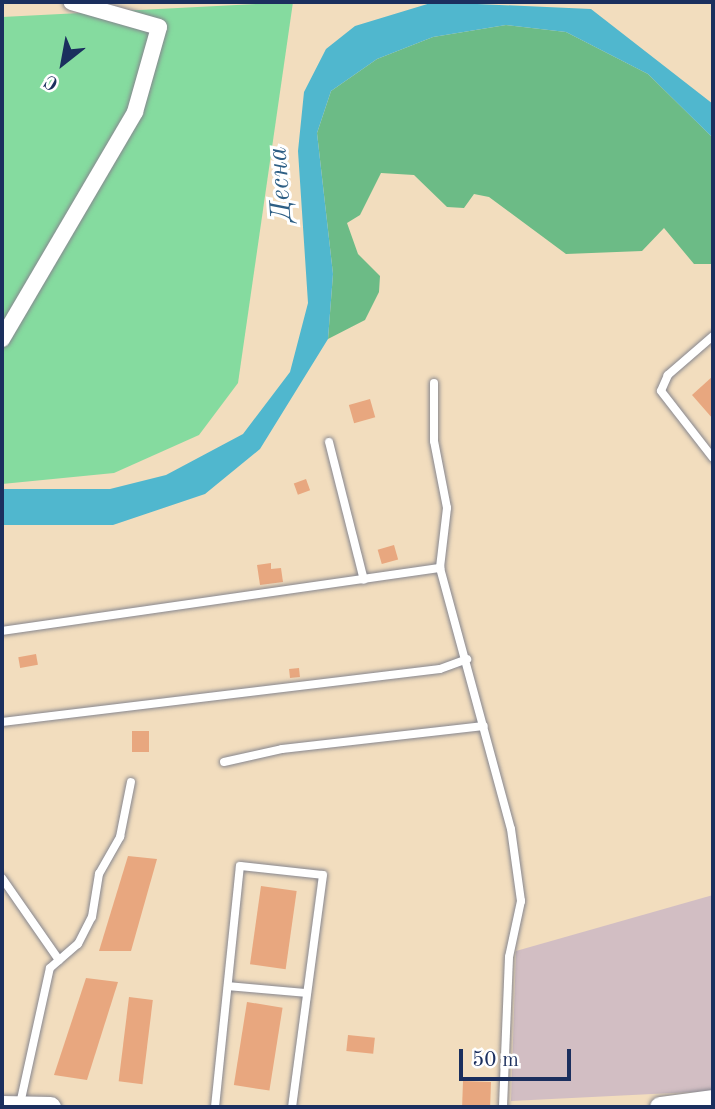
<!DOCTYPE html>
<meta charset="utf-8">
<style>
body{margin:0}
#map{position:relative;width:715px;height:1109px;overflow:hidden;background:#f2ddbe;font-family:"Old Standard TT",serif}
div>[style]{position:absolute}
.industrial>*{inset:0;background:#d2bec3}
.green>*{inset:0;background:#85db9f}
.forest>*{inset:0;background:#6cbb86}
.water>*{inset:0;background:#50b7ce}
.building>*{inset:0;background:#e8a77f;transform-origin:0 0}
.roads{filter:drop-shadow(0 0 2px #86868e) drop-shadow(0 0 2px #86868e)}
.service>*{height:8px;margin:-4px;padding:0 4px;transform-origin:4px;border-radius:4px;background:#fff}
.minor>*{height:16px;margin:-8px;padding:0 8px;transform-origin:8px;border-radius:8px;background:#fff}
.tertiary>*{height:21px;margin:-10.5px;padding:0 10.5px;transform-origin:10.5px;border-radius:10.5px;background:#fff}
span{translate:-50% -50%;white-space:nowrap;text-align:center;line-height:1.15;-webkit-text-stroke:6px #fff;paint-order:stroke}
.water-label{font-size:28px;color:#2e5f85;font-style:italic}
.frame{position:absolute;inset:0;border:4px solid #1b2f5e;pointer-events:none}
.north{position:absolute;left:28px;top:28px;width:70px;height:70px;-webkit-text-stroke:5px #fff;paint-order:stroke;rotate:211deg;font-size:19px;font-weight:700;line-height:28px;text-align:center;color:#1b2f5e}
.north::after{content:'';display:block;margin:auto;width:24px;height:32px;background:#1b2f5e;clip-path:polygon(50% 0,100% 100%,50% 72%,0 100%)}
.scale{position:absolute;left:459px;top:1049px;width:112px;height:32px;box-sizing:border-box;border:4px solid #1b2f5e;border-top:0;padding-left:9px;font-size:21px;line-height:24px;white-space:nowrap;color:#1b2f5e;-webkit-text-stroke:5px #fff;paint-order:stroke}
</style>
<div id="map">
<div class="industrial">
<i style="clip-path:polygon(713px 895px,713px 1091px,511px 1101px,516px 951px)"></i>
</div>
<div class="green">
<i style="clip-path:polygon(293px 2px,238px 383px,199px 435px,114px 473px,2px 484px,2px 17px)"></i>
</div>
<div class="forest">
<i style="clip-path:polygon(506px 25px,566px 32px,648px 74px,713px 138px,713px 264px,694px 264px,664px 228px,642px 251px,566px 254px,489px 197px,474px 194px,464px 208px,447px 207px,414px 175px,381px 173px,360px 215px,347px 223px,358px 254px,380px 276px,379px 292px,365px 320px,328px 339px,333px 274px,317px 133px,331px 91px,377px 59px,433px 37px)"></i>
</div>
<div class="water">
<i style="clip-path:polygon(434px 2px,591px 9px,713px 104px,713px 138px,648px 74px,566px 32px,506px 25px,433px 37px,377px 59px,331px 91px,317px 133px,333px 274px,328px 339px,260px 449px,205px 494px,113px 525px,2px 525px,2px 489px,110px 489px,166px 475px,243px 434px,290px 372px,308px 303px,298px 151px,304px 92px,326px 49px,355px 26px)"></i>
</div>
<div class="building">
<i style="clip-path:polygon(713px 376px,713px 419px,692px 395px)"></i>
<i style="left:370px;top:399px;width:19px;height:22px;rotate:74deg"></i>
<i style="left:306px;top:479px;width:12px;height:13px;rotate:70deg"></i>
<i style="left:394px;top:545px;width:15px;height:17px;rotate:74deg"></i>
<i style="clip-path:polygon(271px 563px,271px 569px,281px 568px,283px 582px,260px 585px,257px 565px)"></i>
<i style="left:36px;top:654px;width:11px;height:18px;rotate:80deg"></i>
<i style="left:299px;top:668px;width:9px;height:10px;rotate:84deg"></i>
<i style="left:132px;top:731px;width:17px;height:21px"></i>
<i style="clip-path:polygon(128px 856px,157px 859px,131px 951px,99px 951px)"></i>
<i style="left:261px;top:886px;width:36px;height:79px;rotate:8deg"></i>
<i style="clip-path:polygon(86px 978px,118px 982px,87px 1080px,54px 1075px)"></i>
<i style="left:129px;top:997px;width:24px;height:85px;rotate:7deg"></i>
<i style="left:247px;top:1002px;width:36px;height:84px;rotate:9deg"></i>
<i style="left:348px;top:1035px;width:27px;height:16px;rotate:6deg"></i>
<i style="left:463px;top:1081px;width:28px;height:24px;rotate:2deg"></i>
</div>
<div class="roads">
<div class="service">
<i style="left:713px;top:336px;width:60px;rotate:139.1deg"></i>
<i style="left:668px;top:375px;width:17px;rotate:114deg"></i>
<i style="left:661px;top:391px;width:85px;rotate:52.2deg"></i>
<i style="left:434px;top:383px;width:58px;rotate:90deg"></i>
<i style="left:434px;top:441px;width:68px;rotate:79deg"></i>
<i style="left:447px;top:508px;width:60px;rotate:96.7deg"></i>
<i style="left:440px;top:568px;width:270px;rotate:74.8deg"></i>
<i style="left:511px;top:829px;width:73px;rotate:82.1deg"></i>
<i style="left:521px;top:901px;width:57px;rotate:102.1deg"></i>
<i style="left:509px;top:957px;width:150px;rotate:92.3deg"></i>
<i style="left:329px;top:442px;width:142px;rotate:75.8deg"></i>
<i style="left:2px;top:631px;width:443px;rotate:-8.2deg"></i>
<i style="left:2px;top:722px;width:441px;rotate:-6.9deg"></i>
<i style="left:440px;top:669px;width:29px;rotate:-20deg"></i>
<i style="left:224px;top:762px;width:59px;rotate:-12.6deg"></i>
<i style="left:282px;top:749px;width:203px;rotate:-6.5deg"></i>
<i style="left:2px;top:878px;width:100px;rotate:55.2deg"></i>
<i style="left:228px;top:986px;width:79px;rotate:5.1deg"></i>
<i style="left:20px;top:1104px;width:139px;rotate:-77.6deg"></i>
<i style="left:50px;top:968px;width:37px;rotate:-41deg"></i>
<i style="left:78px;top:944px;width:30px;rotate:-63deg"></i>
<i style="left:92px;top:917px;width:44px;rotate:-80.8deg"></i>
<i style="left:99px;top:874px;width:43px;rotate:-60.4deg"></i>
<i style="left:120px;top:837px;width:56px;rotate:-78.7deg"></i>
<i style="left:215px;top:1107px;width:242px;rotate:-84.1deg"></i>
<i style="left:240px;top:866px;width:83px;rotate:6.2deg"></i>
<i style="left:323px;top:875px;width:234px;rotate:97.6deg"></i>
</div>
<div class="minor">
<i style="left:2px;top:339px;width:263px;rotate:-59.6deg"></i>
<i style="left:135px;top:112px;width:88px;rotate:-74.2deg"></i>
<i style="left:159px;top:27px;width:91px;rotate:-164.1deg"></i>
</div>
<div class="tertiary">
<i style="left:2px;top:1106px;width:48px;rotate:1.2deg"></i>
<i style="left:660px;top:1107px;width:53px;rotate:-7.5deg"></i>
</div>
</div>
<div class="water-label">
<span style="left:281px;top:184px;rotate:-94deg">Десна</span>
</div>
<div class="frame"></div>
<div class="north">С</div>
<div class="scale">50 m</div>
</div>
